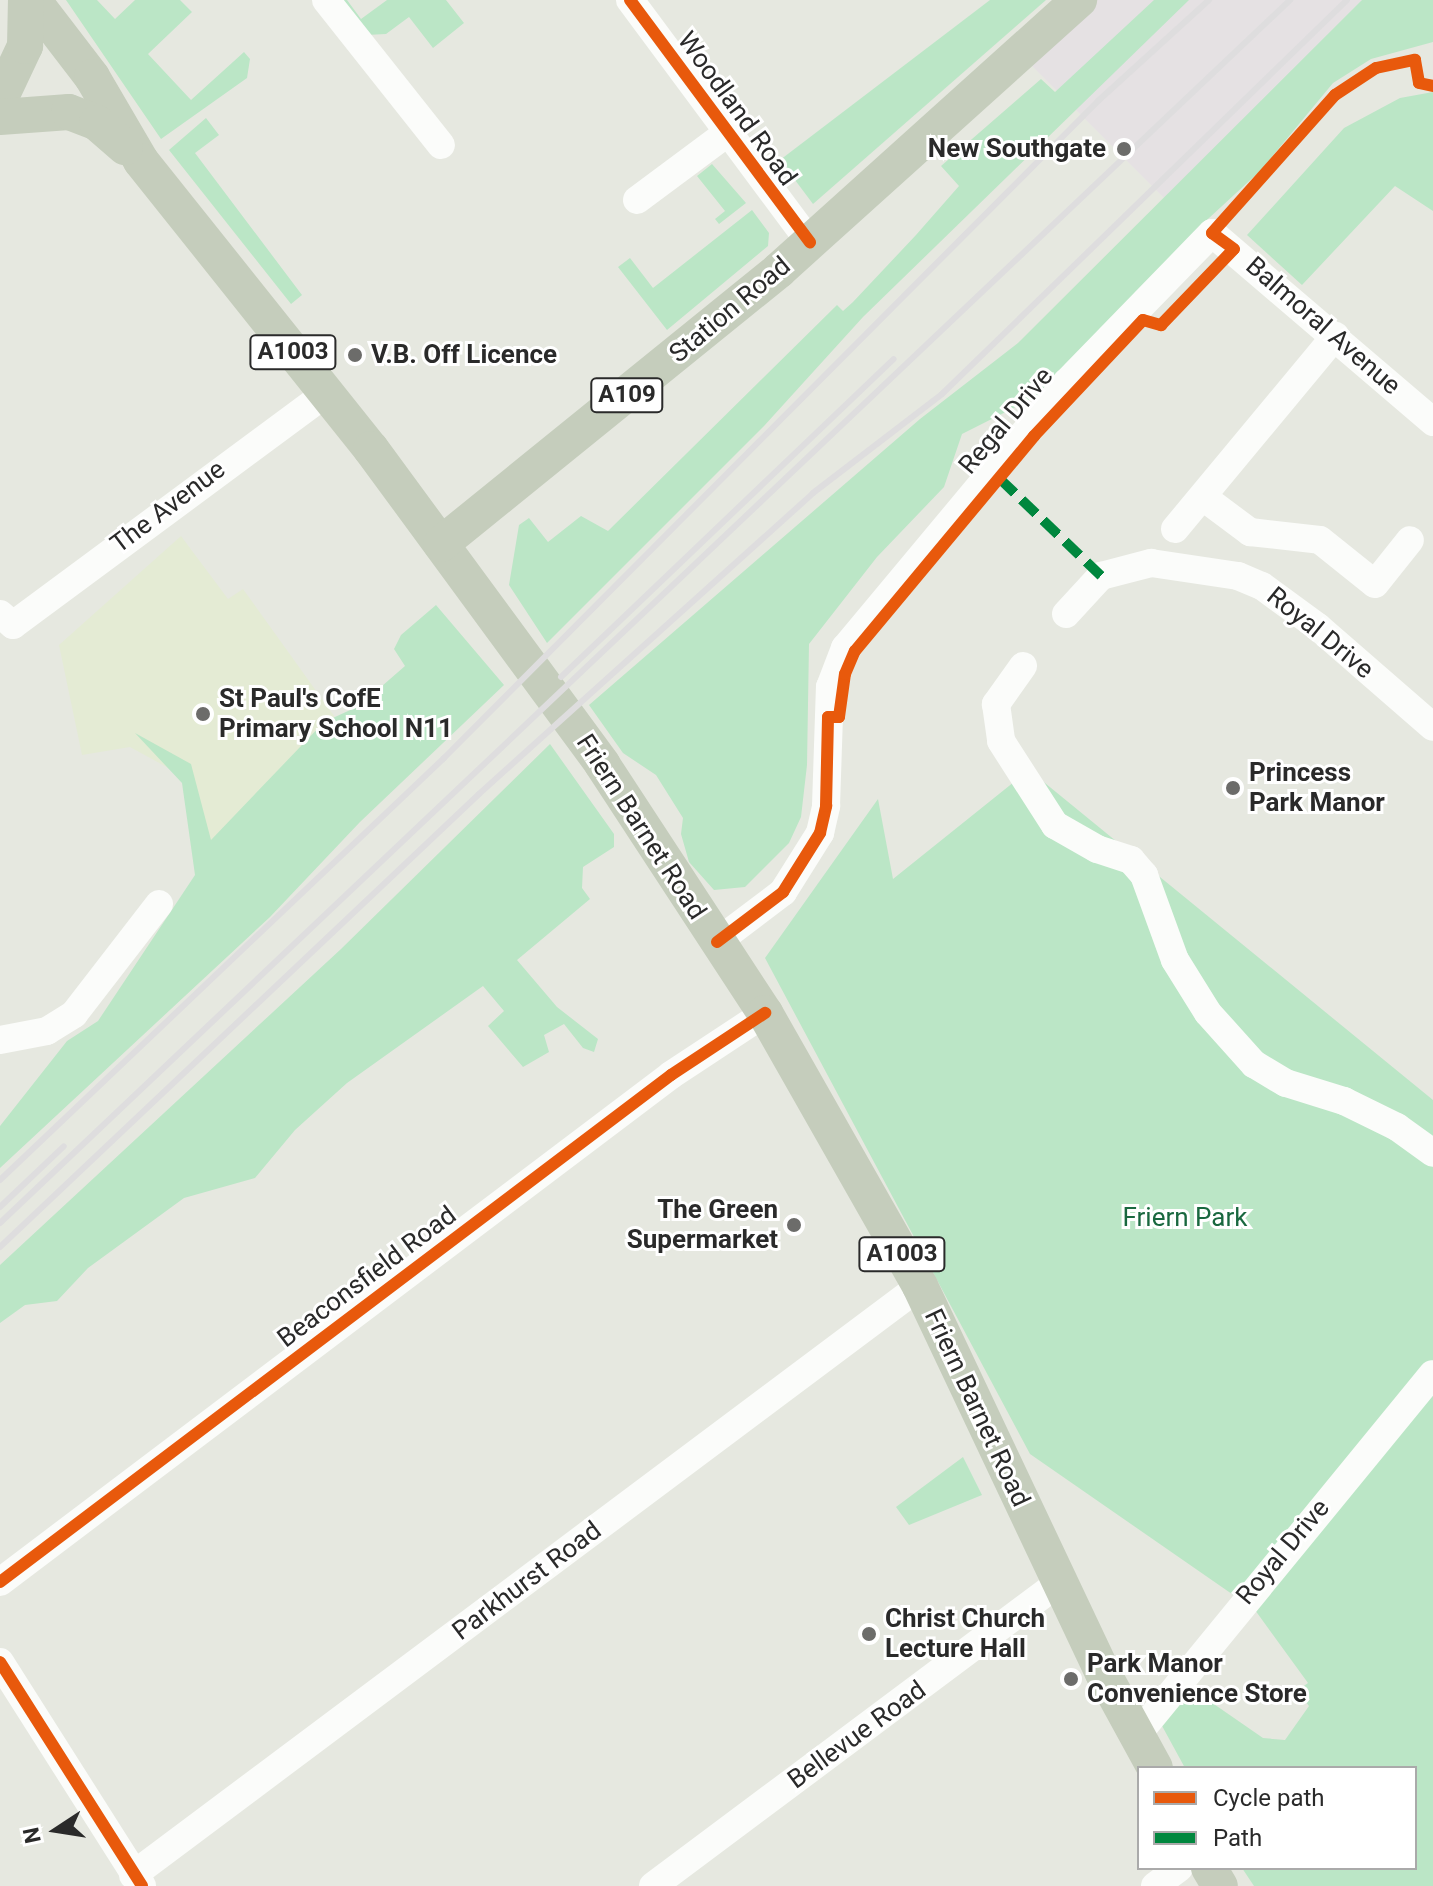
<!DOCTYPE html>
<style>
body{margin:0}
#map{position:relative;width:1433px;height:1886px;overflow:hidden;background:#e6e8e0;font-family:Roboto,sans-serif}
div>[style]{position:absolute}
.industrial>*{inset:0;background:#e5e1e3}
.education>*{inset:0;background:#e4ebd4}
.green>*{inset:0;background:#bbe6c6}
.minor>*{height:28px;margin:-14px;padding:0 14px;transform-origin:14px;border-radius:14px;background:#fbfcfa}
.major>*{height:36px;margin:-18px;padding:0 18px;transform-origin:18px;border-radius:18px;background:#c5cdbc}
.rail>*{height:6px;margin:-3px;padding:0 3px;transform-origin:3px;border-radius:3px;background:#deddde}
.quiet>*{height:10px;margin-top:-5px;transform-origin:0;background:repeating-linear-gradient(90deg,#00873e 0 20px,transparent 0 30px)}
.cycleway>*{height:12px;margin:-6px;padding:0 6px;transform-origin:6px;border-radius:6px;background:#e8590c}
.dots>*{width:22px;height:22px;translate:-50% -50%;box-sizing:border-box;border:4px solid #fff;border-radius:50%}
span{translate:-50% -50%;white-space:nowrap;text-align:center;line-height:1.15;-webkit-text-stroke:6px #fff;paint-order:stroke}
.shield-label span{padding:2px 6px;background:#fff;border:2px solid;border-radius:6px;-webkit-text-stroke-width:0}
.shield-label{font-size:24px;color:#2a2a2a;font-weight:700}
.street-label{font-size:26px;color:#2a2a2a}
.poi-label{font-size:26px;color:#2a2a2a;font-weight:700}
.right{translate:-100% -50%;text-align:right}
.left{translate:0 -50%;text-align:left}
.park-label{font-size:26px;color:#19683f}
.legend{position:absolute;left:1137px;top:1766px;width:280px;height:104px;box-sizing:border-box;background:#fff;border:2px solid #aaa;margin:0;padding:10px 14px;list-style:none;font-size:24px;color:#2a2a2a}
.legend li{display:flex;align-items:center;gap:16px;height:40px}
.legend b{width:40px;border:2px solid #aaa}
.north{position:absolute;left:16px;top:1790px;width:80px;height:80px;-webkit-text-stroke:6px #fff;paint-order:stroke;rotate:258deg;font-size:22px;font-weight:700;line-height:32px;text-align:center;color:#2a2a2a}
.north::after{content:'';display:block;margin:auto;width:28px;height:36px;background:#2a2a2a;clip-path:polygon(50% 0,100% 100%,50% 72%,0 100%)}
</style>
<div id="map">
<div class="industrial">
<i style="clip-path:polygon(1079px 0,1362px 0,1166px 200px,1021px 55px)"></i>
</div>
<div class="education">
<i style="clip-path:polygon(181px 536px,228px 599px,243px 589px,342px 727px,207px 873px,183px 776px,130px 747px,82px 755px,59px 645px)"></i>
</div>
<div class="green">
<i style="clip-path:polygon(66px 0,97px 0,115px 19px,135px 0,180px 0,192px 12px,148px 54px,191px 100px,244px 52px,250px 59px,247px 78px,161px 139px)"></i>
<i style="clip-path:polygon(334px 0,347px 0,361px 19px,387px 0,446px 0,464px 23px,433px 48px,409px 17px,386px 34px,366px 35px)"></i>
<i style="clip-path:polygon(990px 0,1046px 0,813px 204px,780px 160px)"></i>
<i style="clip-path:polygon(1154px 0,1189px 0,863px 317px,764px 426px,547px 643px,509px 585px,519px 525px,529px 518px,548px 542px,581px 516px,608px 531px,837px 305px,843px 311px,853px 302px,916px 235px,959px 186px,941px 166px,1041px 79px,1055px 92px)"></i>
<i style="clip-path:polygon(1362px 0,1433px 0,1433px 42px,1371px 59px,1333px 83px,1260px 171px,1196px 230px,1037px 396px,962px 434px,944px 487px,877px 557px,809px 644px,807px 765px,801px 817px,789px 843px,745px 887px,714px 890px,689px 862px,681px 834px,683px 818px,656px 775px,623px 753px,589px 705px,920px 419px,1018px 343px)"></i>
<i style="clip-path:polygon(1433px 92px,1433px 211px,1395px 186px,1302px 285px,1247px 235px,1344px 128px,1400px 98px)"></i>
<i style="clip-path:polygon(206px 118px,219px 135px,195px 153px,302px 295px,291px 304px,169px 150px)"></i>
<i style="clip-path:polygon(712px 164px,746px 203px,719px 224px,715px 219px,725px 211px,697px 176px)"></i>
<i style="clip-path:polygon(752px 210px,769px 233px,768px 246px,667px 330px,618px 267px,630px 258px,653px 288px)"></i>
<i style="clip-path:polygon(436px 605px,504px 685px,360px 822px,270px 917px,0 1168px,0 1126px,67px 1041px,98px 1021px,195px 875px,182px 783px,135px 733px,191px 764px,211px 840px,324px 722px,359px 706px,405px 666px,394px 649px,401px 635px)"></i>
<i style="clip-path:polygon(550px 744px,614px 834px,614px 847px,583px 867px,582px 888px,590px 899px,517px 960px,557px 1007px,598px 1039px,594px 1052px,583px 1048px,564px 1024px,544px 1035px,549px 1052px,523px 1067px,488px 1026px,504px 1011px,483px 986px,347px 1083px,295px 1130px,255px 1178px,184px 1198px,88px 1268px,57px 1301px,25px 1305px,0 1323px,0 1265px,341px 949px)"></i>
<i style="clip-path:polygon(1029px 770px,1433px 1100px,1433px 1886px,1254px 1886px,1242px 1868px,1415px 1868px,1415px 1768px,1185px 1768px,1161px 1724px,1178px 1692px,1195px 1691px,1263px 1738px,1285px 1740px,1309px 1706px,1297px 1691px,1308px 1683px,1255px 1610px,1030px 1454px,765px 958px,878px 799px,893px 879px)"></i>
<i style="clip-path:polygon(963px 1457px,982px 1495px,909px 1525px,896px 1507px)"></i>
</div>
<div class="minor">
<i style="left:326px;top:0;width:185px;rotate:51.6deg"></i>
<i style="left:630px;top:0;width:302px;rotate:53.4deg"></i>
<i style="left:637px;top:200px;width:111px;rotate:-36.6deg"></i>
<i style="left:1203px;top:497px;width:59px;rotate:36.7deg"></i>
<i style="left:1250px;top:532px;width:70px;rotate:6.5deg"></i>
<i style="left:1320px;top:540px;width:70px;rotate:38.7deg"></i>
<i style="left:1375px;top:584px;width:56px;rotate:-51.5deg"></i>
<i style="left:1175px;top:529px;width:251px;rotate:-50.3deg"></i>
<i style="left:0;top:614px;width:17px;rotate:40deg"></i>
<i style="left:13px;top:625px;width:390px;rotate:-36.5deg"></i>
<i style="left:1066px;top:614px;width:52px;rotate:-47.4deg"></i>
<i style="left:1101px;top:576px;width:52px;rotate:-14.6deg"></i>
<i style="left:1151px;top:563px;width:88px;rotate:8.5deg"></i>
<i style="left:1238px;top:576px;width:26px;rotate:23deg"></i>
<i style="left:1262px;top:586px;width:69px;rotate:36.2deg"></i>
<i style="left:1318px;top:627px;width:152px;rotate:41deg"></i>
<i style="left:1023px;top:666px;width:47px;rotate:125.4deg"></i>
<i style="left:996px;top:704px;width:37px;rotate:82deg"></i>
<i style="left:1001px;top:741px;width:100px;rotate:57.3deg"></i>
<i style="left:1055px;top:825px;width:48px;rotate:29.7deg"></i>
<i style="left:1097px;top:849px;width:36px;rotate:18deg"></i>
<i style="left:1131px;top:860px;width:20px;rotate:49deg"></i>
<i style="left:1144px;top:875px;width:90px;rotate:70deg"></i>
<i style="left:1175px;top:960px;width:62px;rotate:58.1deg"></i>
<i style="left:1208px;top:1013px;width:69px;rotate:48deg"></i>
<i style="left:1254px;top:1064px;width:37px;rotate:31deg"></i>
<i style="left:1286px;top:1083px;width:61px;rotate:17.2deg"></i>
<i style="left:1344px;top:1101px;width:59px;rotate:26.1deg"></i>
<i style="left:1397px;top:1127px;width:44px;rotate:35.8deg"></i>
<i style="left:717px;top:942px;width:83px;rotate:-37.1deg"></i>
<i style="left:783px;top:892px;width:70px;rotate:-57.9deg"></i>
<i style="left:820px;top:833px;width:28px;rotate:-77deg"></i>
<i style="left:826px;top:806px;width:119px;rotate:-88.1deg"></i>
<i style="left:830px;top:687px;width:42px;rotate:-69deg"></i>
<i style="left:845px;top:648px;width:346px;rotate:-50.2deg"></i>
<i style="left:1067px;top:382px;width:208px;rotate:-45.8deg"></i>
<i style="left:1212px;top:233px;width:291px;rotate:40.5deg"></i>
<i style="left:0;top:1040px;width:48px;rotate:-10.8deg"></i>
<i style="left:47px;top:1031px;width:32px;rotate:-32deg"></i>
<i style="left:74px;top:1014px;width:139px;rotate:-52.3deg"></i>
<i style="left:0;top:1582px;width:841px;rotate:-37.07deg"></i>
<i style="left:671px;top:1075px;width:113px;rotate:-33.4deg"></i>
<i style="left:0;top:1662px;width:265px;rotate:57.6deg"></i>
<i style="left:1138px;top:1734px;width:465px;rotate:-50.7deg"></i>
<i style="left:133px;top:1875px;width:983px;rotate:-36.81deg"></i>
<i style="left:653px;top:1886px;width:508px;rotate:-36.76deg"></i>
<i style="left:1155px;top:1886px;width:30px;rotate:-37deg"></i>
</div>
<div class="major">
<i style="left:33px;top:0;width:97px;rotate:52.5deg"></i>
<i style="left:92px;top:77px;width:97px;rotate:59.7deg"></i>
<i style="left:141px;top:161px;width:369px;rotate:51.4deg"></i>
<i style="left:371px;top:449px;width:391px;rotate:53.7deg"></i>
<i style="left:602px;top:764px;width:298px;rotate:56.8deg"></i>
<i style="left:765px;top:1013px;width:314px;rotate:60.4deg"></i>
<i style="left:920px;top:1286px;width:428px;rotate:64.7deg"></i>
<i style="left:1103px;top:1673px;width:108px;rotate:61.3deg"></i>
<i style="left:0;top:99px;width:59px;rotate:-64.7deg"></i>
<i style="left:25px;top:46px;width:46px;rotate:-88.8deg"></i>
<i style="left:0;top:117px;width:69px;rotate:-4.1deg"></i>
<i style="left:69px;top:112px;width:30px;rotate:21deg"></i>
<i style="left:97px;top:123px;width:37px;rotate:41deg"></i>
<i style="left:441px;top:544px;width:435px;rotate:-39deg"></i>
<i style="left:779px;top:270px;width:404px;rotate:-42deg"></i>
<i style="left:1209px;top:1868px;width:21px;rotate:59deg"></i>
</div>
<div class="rail">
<i style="left:561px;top:677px;width:460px;rotate:-43.7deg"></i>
<i style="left:0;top:1180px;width:613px;rotate:-43.54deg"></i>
<i style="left:444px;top:758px;width:927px;rotate:-45.13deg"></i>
<i style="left:1098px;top:101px;width:150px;rotate:-42.3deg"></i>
<i style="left:0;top:1207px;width:88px;rotate:-43.6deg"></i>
<i style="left:0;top:1223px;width:1778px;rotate:-43.47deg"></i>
<i style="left:0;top:1247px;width:659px;rotate:-43.4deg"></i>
<i style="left:479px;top:794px;width:450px;rotate:-42deg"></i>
<i style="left:813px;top:493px;width:163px;rotate:-37.5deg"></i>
<i style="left:942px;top:394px;width:565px;rotate:-44.21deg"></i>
</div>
<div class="quiet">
<i style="left:1000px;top:479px;width:140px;rotate:43.8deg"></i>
</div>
<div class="cycleway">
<i style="left:630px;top:0;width:302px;rotate:53.4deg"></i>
<i style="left:717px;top:942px;width:83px;rotate:-37.1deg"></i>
<i style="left:783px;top:892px;width:70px;rotate:-57.9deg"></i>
<i style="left:820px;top:833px;width:28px;rotate:-77deg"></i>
<i style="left:826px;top:806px;width:89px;rotate:-88.7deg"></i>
<i style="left:828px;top:717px;width:11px"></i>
<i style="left:839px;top:717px;width:43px;rotate:-82.1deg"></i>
<i style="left:845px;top:674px;width:25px;rotate:-67deg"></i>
<i style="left:855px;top:651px;width:280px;rotate:-50.2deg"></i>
<i style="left:1034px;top:436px;width:159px;rotate:-46.8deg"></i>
<i style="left:1143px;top:320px;width:19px;rotate:16deg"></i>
<i style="left:1161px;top:325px;width:105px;rotate:-46.2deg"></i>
<i style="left:1234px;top:249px;width:27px;rotate:-144deg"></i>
<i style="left:1212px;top:233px;width:185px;rotate:-48.3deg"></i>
<i style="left:1335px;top:95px;width:49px;rotate:-33.4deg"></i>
<i style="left:1376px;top:68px;width:40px;rotate:-12deg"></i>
<i style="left:1415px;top:60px;width:23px;rotate:80deg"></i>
<i style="left:1419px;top:83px;width:14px;rotate:12deg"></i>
<i style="left:0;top:1582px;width:841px;rotate:-37.07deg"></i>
<i style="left:671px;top:1075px;width:113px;rotate:-33.4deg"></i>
<i style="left:0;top:1662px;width:265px;rotate:57.6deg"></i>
</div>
<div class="dots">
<i style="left:1124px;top:149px;background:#6c6c6a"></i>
<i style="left:355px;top:355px;background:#6c6c6a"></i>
<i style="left:203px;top:714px;background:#6c6c6a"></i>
<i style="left:1233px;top:788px;background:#6c6c6a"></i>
<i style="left:794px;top:1225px;background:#6c6c6a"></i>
<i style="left:869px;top:1634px;background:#6c6c6a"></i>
<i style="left:1071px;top:1679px;background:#6c6c6a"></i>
</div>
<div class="shield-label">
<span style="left:293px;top:352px">A1003</span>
<span style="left:627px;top:395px">A109</span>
<span style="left:902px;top:1254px">A1003</span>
</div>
<div class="street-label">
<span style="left:737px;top:109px;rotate:54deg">Woodland Road</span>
<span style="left:730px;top:310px;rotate:-40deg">Station Road</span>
<span style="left:1323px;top:326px;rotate:41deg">Balmoral Avenue</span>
<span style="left:1006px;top:421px;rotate:-50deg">Regal Drive</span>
<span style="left:168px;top:507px;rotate:-37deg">The Avenue</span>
<span style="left:1320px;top:633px;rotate:39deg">Royal Drive</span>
<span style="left:641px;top:827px;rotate:57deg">Friern Barnet Road</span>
<span style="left:367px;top:1277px;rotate:-37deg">Beaconsfield Road</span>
<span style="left:977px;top:1408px;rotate:65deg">Friern Barnet Road</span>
<span style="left:1283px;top:1552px;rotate:-50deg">Royal Drive</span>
<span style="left:527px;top:1581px;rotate:-37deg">Parkhurst Road</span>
<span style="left:857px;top:1735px;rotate:-36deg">Bellevue Road</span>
</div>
<div class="poi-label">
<span class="right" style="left:1106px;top:149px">New Southgate</span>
<span class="left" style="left:371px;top:355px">V.B. Off Licence</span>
<span class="left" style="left:219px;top:714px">St Paul's CofE<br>Primary School N11</span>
<span class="left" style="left:1249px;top:788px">Princess<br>Park Manor</span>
<span class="right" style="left:778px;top:1225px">The Green<br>Supermarket</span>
<span class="left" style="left:885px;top:1634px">Christ Church<br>Lecture Hall</span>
<span class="left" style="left:1087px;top:1679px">Park Manor<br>Convenience Store</span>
</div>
<div class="park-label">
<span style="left:1185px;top:1218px">Friern Park</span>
</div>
<ul class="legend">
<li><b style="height:10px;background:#e8590c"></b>Cycle path</li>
<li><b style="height:10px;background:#00873e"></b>Path</li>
</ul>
<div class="north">N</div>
</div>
